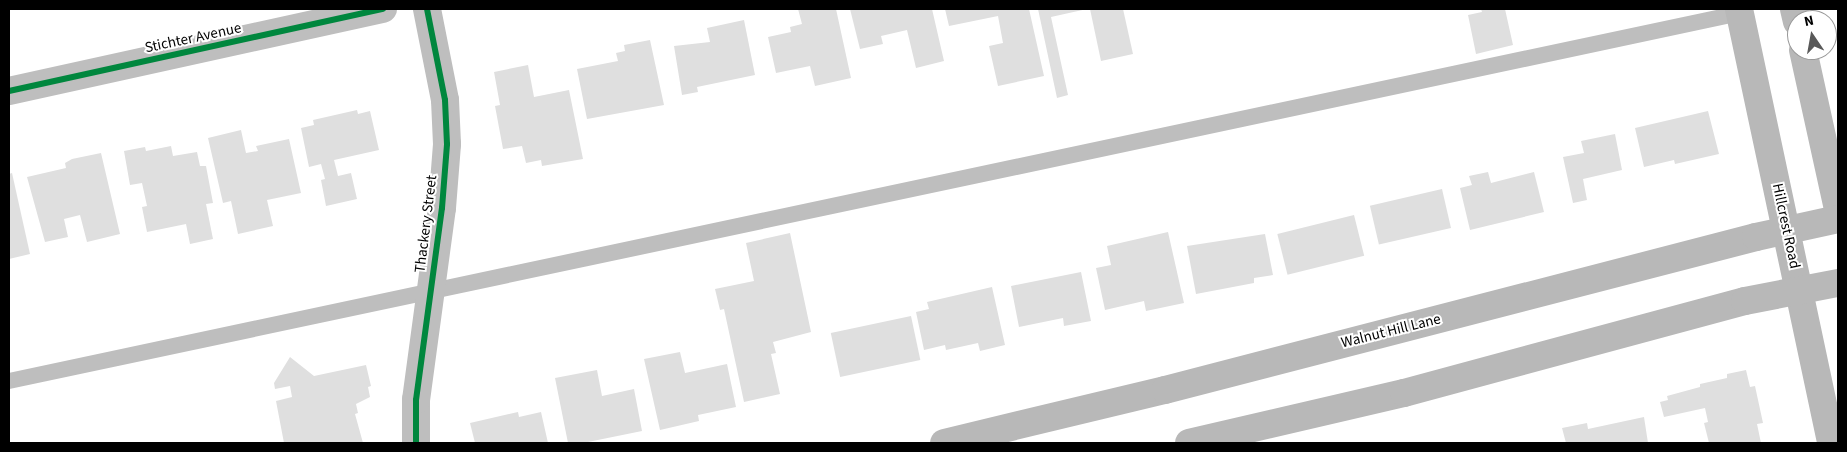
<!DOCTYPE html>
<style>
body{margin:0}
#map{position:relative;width:1847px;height:452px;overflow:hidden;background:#fff;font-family:"Source Sans 3",sans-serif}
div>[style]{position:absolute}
.building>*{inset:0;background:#dfdfdf;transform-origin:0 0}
.service>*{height:16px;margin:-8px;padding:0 8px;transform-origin:8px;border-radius:8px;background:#bebebe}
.minor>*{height:28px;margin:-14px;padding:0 14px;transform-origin:14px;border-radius:14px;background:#bebebe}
.tertiary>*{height:28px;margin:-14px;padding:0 14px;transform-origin:14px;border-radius:14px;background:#bebebe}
.secondary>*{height:28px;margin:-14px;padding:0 14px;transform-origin:14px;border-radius:14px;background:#b8b8b8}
.cycleway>*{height:6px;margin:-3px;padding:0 3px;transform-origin:3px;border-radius:3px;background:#00873e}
span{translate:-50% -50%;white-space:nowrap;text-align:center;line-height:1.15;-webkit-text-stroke:4px #fff;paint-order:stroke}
.street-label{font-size:15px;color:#000}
.frame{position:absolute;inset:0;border:10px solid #000;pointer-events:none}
.north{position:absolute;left:1787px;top:10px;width:50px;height:50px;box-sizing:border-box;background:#fff;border:1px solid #999;border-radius:50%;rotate:348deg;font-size:14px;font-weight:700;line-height:20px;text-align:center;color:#000}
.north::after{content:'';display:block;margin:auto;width:18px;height:22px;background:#595959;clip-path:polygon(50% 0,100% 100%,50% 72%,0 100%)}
</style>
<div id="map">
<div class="building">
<i style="clip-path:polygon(798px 9px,836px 9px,851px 78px,815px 86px,810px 66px,776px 73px,768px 37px,791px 32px,790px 27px,802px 24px)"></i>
<i style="clip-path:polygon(850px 9px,932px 9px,944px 61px,916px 68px,907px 30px,881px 36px,883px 44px,860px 49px)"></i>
<i style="clip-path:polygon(945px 9px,1029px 9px,1044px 76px,998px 86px,989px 46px,1003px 43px,998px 16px,949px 26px)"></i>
<i style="clip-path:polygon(1038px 9px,1087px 9px,1051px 17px,1068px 95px,1057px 98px)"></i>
<i style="clip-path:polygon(1090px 9px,1123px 9px,1133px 54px,1101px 61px)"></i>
<i style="clip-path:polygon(1481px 9px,1505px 9px,1513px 45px,1476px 54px,1468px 15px,1482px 12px)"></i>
<i style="clip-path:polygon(744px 20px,755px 75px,697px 87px,698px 92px,682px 95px,674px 46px,710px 42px,707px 28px)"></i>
<i style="clip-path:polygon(650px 40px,664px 105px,587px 119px,577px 69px,618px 61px,616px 53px,625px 51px,624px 45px)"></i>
<i style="clip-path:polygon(528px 65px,534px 97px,569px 90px,583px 159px,542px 166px,541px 160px,526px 163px,522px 146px,503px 149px,495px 106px,500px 105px,494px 72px)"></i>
<i style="clip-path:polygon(357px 110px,358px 114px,370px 111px,379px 150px,334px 160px,338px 176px,351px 173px,357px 199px,326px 206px,321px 180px,325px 179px,321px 164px,309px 167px,301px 128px,314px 125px,313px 120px)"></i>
<i style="clip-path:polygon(1708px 111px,1719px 154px,1675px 164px,1674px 160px,1644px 167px,1635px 128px)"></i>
<i style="clip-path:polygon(241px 130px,246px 153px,258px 151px,256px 146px,289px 139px,301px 193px,267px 200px,273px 226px,238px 234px,231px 201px,223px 203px,208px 138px)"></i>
<i style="clip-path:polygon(1615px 134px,1622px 170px,1583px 179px,1587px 200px,1573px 203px,1563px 157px,1584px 153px,1581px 141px)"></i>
<i style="clip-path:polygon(171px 146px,173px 156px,197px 152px,200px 166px,206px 166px,213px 203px,206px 204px,213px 239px,190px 244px,186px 224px,147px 232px,142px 207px,147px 206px,142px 183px,130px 185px,124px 151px,145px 147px,146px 151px)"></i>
<i style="clip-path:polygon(101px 153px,120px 234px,87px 242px,80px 215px,64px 219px,68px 237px,45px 242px,27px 177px,66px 168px,65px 163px,72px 159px)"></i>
<i style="clip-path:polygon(1488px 172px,1491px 183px,1534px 172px,1544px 212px,1470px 230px,1460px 188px,1472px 185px,1469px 176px)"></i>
<i style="clip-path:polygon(12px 173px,30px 254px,9px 259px,9px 174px)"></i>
<i style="left:1442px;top:189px;width:40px;height:74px;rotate:77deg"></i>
<i style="left:1354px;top:215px;width:42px;height:79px;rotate:76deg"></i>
<i style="clip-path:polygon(1168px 232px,1184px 303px,1146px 311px,1144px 301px,1105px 310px,1096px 268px,1111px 265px,1107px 246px)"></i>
<i style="clip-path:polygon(790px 233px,811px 332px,773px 342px,776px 353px,771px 354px,780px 394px,744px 402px,724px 309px,720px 310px,715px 289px,754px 281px,746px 243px)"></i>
<i style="clip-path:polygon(1265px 234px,1273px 275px,1254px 278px,1254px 283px,1196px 294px,1187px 246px)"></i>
<i style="clip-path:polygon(1081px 272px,1091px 321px,1064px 326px,1063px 318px,1019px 327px,1011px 286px)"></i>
<i style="clip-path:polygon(992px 287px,1005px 345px,980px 351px,978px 343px,946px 350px,945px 345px,924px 350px,916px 312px,929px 309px,927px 302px)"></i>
<i style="left:911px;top:316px;width:45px;height:82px;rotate:78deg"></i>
<i style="clip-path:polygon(680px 352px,685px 373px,727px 364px,736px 407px,698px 415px,699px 421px,660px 430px,644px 359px)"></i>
<i style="clip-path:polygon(290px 357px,314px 376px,366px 365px,371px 386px,368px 387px,370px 397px,356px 404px,358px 413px,355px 414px,363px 443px,284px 443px,276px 401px,292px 397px,290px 386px,275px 389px,274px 383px)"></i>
<i style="clip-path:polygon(597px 370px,602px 396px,634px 389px,642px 431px,583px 443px,568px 443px,555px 378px)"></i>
<i style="clip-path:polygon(1746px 370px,1750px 387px,1755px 386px,1763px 423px,1757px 424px,1761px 443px,1709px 443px,1704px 423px,1708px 422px,1705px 408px,1664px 417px,1660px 402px,1668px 400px,1667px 396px,1700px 387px,1700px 384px,1727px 378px,1727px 374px)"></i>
<i style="clip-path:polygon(518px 412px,519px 417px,541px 412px,548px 443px,475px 443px,470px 423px)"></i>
<i style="clip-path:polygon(1644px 417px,1648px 443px,1566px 443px,1562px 428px,1587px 423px,1588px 429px)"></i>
</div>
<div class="service">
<i style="left:9px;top:381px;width:1770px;rotate:-12deg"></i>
</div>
<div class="minor">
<i style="left:9px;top:91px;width:383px;rotate:-12.4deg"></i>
</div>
<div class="tertiary">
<i style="left:416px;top:443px;width:43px;rotate:-90deg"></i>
<i style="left:416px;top:400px;width:194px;rotate:-82.3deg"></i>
<i style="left:442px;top:208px;width:64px;rotate:-85.5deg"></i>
<i style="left:447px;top:144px;width:44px;rotate:-92.6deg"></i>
<i style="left:445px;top:100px;width:93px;rotate:-101.2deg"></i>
</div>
<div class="secondary">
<i style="left:1739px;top:9px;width:444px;rotate:78deg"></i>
<i style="left:1794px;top:9px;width:13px;rotate:77deg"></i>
<i style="left:1803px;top:50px;width:163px;rotate:77.6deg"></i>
<i style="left:944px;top:443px;width:227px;rotate:-13.5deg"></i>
<i style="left:1165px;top:390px;width:610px;rotate:-14.51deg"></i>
<i style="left:1756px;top:237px;width:84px;rotate:-12.4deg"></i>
<i style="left:1189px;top:443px;width:221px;rotate:-13.1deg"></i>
<i style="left:1404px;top:393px;width:353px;rotate:-15.1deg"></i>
<i style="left:1745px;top:301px;width:95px;rotate:-11deg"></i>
</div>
<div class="cycleway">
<i style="left:9px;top:91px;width:383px;rotate:-12.4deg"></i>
<i style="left:416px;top:443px;width:43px;rotate:-90deg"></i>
<i style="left:416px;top:400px;width:194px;rotate:-82.3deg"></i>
<i style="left:442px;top:208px;width:64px;rotate:-85.5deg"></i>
<i style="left:447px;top:144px;width:44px;rotate:-92.6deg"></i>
<i style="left:445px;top:100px;width:93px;rotate:-101.2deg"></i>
</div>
<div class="street-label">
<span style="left:193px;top:38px;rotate:-12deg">Stichter Avenue</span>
<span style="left:426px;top:224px;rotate:-83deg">Thackery Street</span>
<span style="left:1786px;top:226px;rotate:78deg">Hillcrest Road</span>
<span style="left:1391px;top:331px;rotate:-14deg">Walnut Hill Lane</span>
</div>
<div class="frame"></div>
<div class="north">N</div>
</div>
